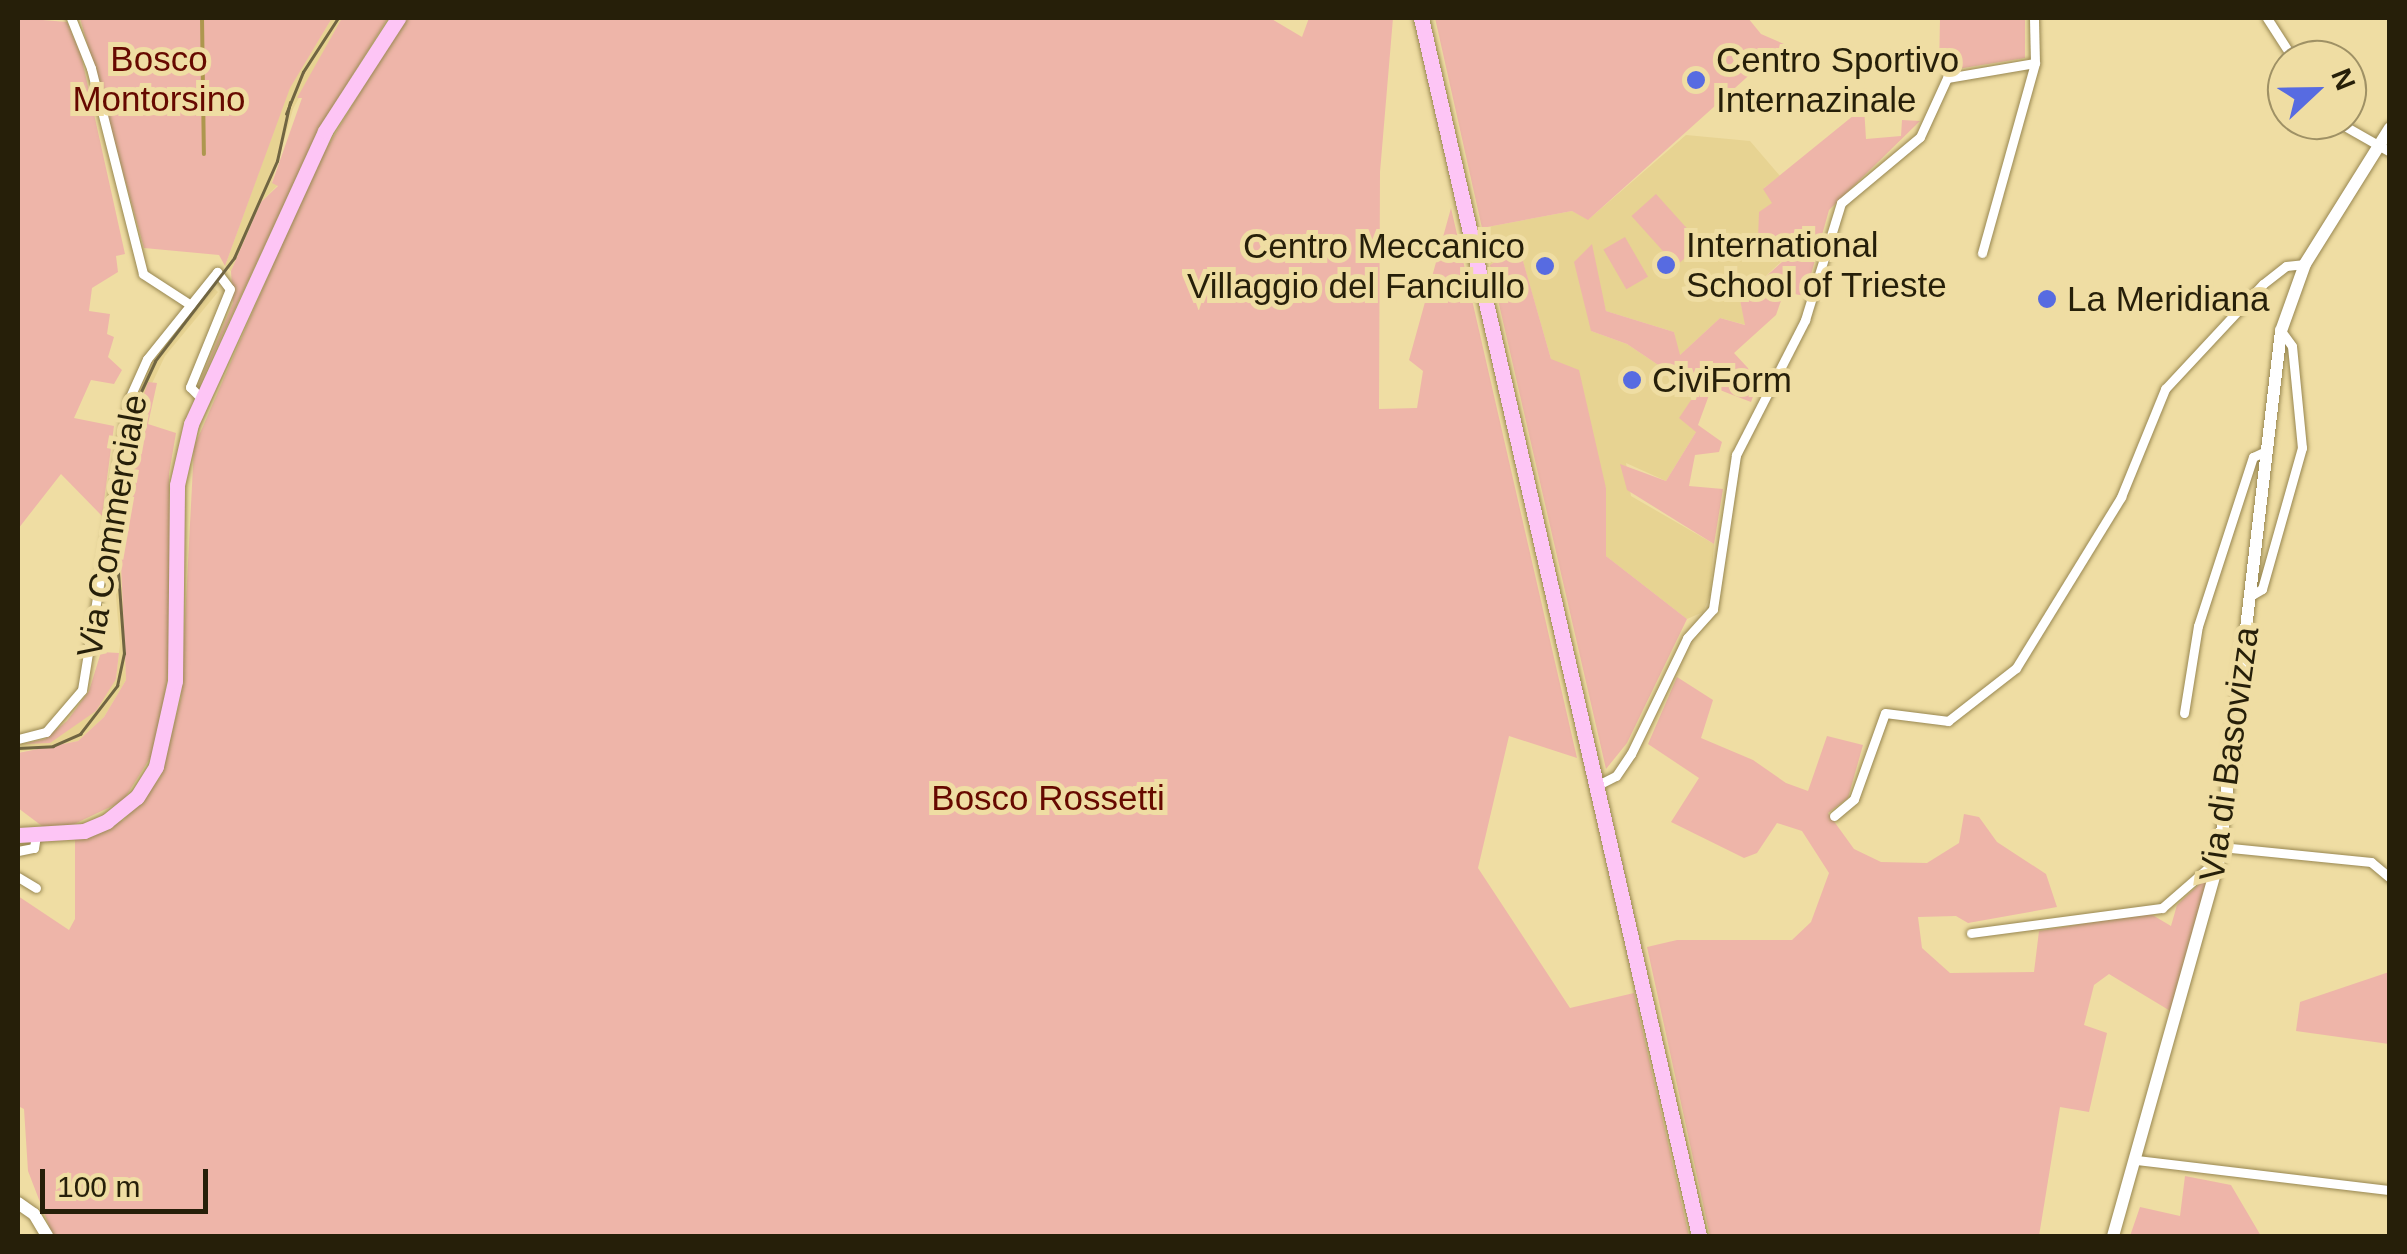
<!DOCTYPE html>
<style>
body{margin:0}
#map{position:relative;width:2407px;height:1254px;overflow:hidden;background:#efdda3;font-family:Arial,sans-serif}
div>[style]{position:absolute}
.built>*{inset:0;background:#e7d392}
.green>*{inset:0;background:#eeb5a9;transform-origin:0 0}
.stream>*{height:4px;margin:-2px;padding:0 2px;transform-origin:2px;border-radius:2px;background:#ad974e}
.roads{filter:drop-shadow(0 0 2px #988751) drop-shadow(0 0 2px #988751)}
.street>*{height:9px;margin:-4.5px;padding:0 4.5px;transform-origin:4.5px;border-radius:4.5px;background:#fff}
.secondary>*{height:12px;margin:-6px;padding:0 6px;transform-origin:6px;border-radius:6px;background:#fff}
.primary>*{height:15px;margin:-7.5px;padding:0 7.5px;transform-origin:7.5px;border-radius:7.5px;background:#fdc5f5}
.tram>*{height:2.5px;margin:-1.25px;padding:0 1.25px;transform-origin:1.25px;border-radius:1.25px;background:#706542}
.dots>*{width:28px;height:28px;translate:-50% -50%;box-sizing:border-box;border:5px solid #efdda3;border-radius:50%}
span{translate:-50% -50%;white-space:nowrap;text-align:center;line-height:1.15;-webkit-text-stroke:10px #efdda3;paint-order:stroke}
.park-label{font-size:35px;color:#660900}
.poi-label{font-size:35px;color:#261f09}
.left{translate:0 -50%;text-align:left}
.right{translate:-100% -50%;text-align:right}
.street-label{font-size:35px;color:#261f09}
.frame{position:absolute;inset:0;border:20px solid #261f09;pointer-events:none}
.north{position:absolute;left:2267px;top:40px;width:100px;height:100px;box-sizing:border-box;background:#efdda3;border:2px solid #9f9165;border-radius:50%;rotate:68deg;font-size:28px;font-weight:700;line-height:40px;text-align:center;color:#261f09}
.north::after{content:'';display:block;margin:auto;width:35px;height:45px;background:#576be1;clip-path:polygon(50% 0,100% 100%,50% 72%,0 100%)}
.scale{position:absolute;left:40px;top:1169px;width:168px;height:45px;box-sizing:border-box;border:5px solid #261f09;border-top:0;padding-left:12px;font-size:30px;line-height:35px;white-space:nowrap;color:#261f09;-webkit-text-stroke:8px #efdda3;paint-order:stroke}
</style>
<div id="map">
<div class="built">
<i style="clip-path:polygon(332px 18px,342px 18px,293px 109px,272px 182px,278px 185px,261px 202px,231px 271px,225px 266px,289px 88px)"></i>
<i style="clip-path:polygon(1686px 135px,1750px 141px,1780px 176px,1764px 188px,1773px 203px,1758px 239px,1746px 239px,1782px 261px,1740px 300px,1746px 325px,1720px 318px,1679px 356px,1674px 332px,1606px 311px,1601px 293px,1591px 331px,1627px 344px,1697px 391px,1696px 432px,1666px 481px,1626px 463px,1631px 496px,1714px 544px,1710px 595px,1703px 612px,1687px 619px,1606px 556px,1606px 488px,1551px 359px,1519px 248px,1490px 265px,1482px 228px,1572px 211px,1589px 219px)"></i>
<i style="clip-path:polygon(211px 285px,218px 292px,165px 356px,137px 415px,121px 565px,126px 680px,104px 717px,78px 741px,18px 752px,18px 743px,50px 743px,116px 679px,120px 644px,113px 561px,129px 417px,151px 360px)"></i>
</div>
<div class="green">
<i style="clip-path:polygon(18px 18px,67px 22px,81px 55px,125px 254px,116px 256px,118px 272px,92px 288px,89px 311px,110px 314px,107px 334px,114px 337px,108px 357px,122px 370px,114px 384px,91px 380px,74px 418px,114px 426px,102px 516px,61px 474px,18px 529px)"></i>
<i style="clip-path:polygon(80px 18px,332px 18px,290px 88px,225px 266px,219px 255px,144px 248px)"></i>
<i style="clip-path:polygon(342px 18px,388px 18px,321px 126px,197px 389px,233px 303px,231px 271px,261px 202px,278px 186px,272px 183px,302px 98px,297px 98px)"></i>
<i style="clip-path:polygon(405px 18px,1270px 18px,1302px 37px,1309px 18px,1393px 18px,1380px 172px,1379px 409px,1417px 408px,1423px 371px,1409px 360px,1451px 208px,1577px 758px,1509px 736px,1478px 868px,1570px 1008px,1634px 993px,1689px 1236px,53px 1236px,28px 1171px,24px 1109px,18px 1106px,18px 896px,69px 930px,75px 919px,75px 839px,124px 820px,160px 778px,181px 698px,194px 447px,317px 164px)"></i>
<i style="clip-path:polygon(1435px 18px,1748px 18px,1761px 34px,1784px 44px,1588px 220px,1572px 211px,1482px 228px)"></i>
<i style="clip-path:polygon(1940px 18px,2025px 18px,2025px 58px,1939px 72px)"></i>
<i style="clip-path:polygon(1864px 107px,1866px 139px,1901px 136px,1902px 120px,1920px 121px,1829px 210px,1805px 296px,1784px 292px,1776px 315px,1734px 353px,1759px 380px,1751px 402px,1712px 387px,1698px 425px,1722px 442px,1719px 452px,1695px 455px,1689px 486px,1723px 489px,1714px 544px,1627px 490px,1620px 464px,1666px 481px,1696px 432px,1679px 418px,1697px 391px,1627px 344px,1591px 331px,1574px 262px,1592px 244px,1606px 311px,1674px 332px,1680px 355px,1720px 318px,1745px 325px,1740px 300px,1782px 262px,1747px 249px,1745px 239px,1758px 239px,1759px 212px,1772px 203px,1763px 189px)"></i>
<i style="left:1656px;top:194px;width:67px;height:33px;rotate:48deg"></i>
<i style="left:1625px;top:237px;width:46px;height:25px;rotate:60deg"></i>
<i style="clip-path:polygon(1519px 247px,1551px 359px,1579px 370px,1606px 488px,1606px 556px,1687px 619px,1627px 743px,1606px 769px,1490px 265px)"></i>
<i style="clip-path:polygon(148px 382px,157px 383px,148px 424px,176px 433px,169px 474px,170px 659px,157px 747px,123px 801px,70px 826px,42px 826px,18px 808px,18px 753px,78px 741px,104px 717px,126px 680px,121px 565px,137px 415px)"></i>
<i style="clip-path:polygon(101px 652px,119px 653px,116px 679px,96px 711px,50px 743px,24px 744px,45px 739px,67px 721px,89px 691px)"></i>
<i style="clip-path:polygon(1677px 677px,1713px 700px,1701px 738px,1753px 760px,1786px 783px,1808px 791px,1827px 736px,1863px 745px,1848px 798px,1828px 813px,1854px 849px,1881px 862px,1927px 863px,1959px 843px,1964px 814px,1979px 817px,1997px 842px,2046px 874px,2057px 907px,1968px 923px,1956px 916px,1918px 917px,1922px 948px,1950px 973px,2034px 972px,2039px 931px,2149px 913px,2171px 926px,2177px 905px,2208px 876px,2172px 1012px,2109px 974px,2094px 985px,2084px 1025px,2107px 1033px,2089px 1112px,2060px 1107px,2039px 1236px,1710px 1236px,1647px 947px,1677px 940px,1792px 940px,1811px 922px,1829px 873px,1802px 831px,1777px 823px,1757px 853px,1744px 858px,1671px 822px,1699px 778px,1648px 744px)"></i>
<i style="clip-path:polygon(2389px 972px,2389px 1044px,2296px 1031px,2300px 1002px)"></i>
<i style="clip-path:polygon(2185px 1176px,2231px 1185px,2261px 1236px,2130px 1236px,2140px 1207px,2180px 1216px)"></i>
</div>
<div class="stream">
<i style="left:202px;top:18px;width:136px;rotate:89.2deg"></i>
</div>
<div class="roads">
<div class="street">
<i style="left:71px;top:18px;width:54px;rotate:68.2deg"></i>
<i style="left:91px;top:68px;width:212px;rotate:75.8deg"></i>
<i style="left:143px;top:274px;width:57px;rotate:32.9deg"></i>
<i style="left:2267px;top:18px;width:50px;rotate:57.3deg"></i>
<i style="left:2334px;top:120px;width:64px;rotate:29.7deg"></i>
<i style="left:1982px;top:253px;width:197px;rotate:-74.4deg"></i>
<i style="left:2250px;top:596px;width:14px;rotate:-30deg"></i>
<i style="left:2262px;top:589px;width:147px;rotate:-74.2deg"></i>
<i style="left:2302px;top:448px;width:102px;rotate:-95.6deg"></i>
<i style="left:2292px;top:346px;width:19px;rotate:-126deg"></i>
<i style="left:2184px;top:713px;width:88px;rotate:-80.9deg"></i>
<i style="left:2198px;top:626px;width:178px;rotate:-72deg"></i>
<i style="left:2253px;top:457px;width:14px;rotate:-25deg"></i>
<i style="left:18px;top:739px;width:29px;rotate:-14deg"></i>
<i style="left:46px;top:732px;width:55px;rotate:-49.4deg"></i>
<i style="left:82px;top:690px;width:295px;rotate:-80.8deg"></i>
<i style="left:129px;top:399px;width:44px;rotate:-65.8deg"></i>
<i style="left:147px;top:359px;width:112px;rotate:-51.2deg"></i>
<i style="left:217px;top:272px;width:21px;rotate:53deg"></i>
<i style="left:230px;top:289px;width:106px;rotate:112.2deg"></i>
<i style="left:190px;top:387px;width:17px;rotate:45deg"></i>
<i style="left:1596px;top:786px;width:22px;rotate:-27deg"></i>
<i style="left:1616px;top:776px;width:27px;rotate:-56deg"></i>
<i style="left:1631px;top:754px;width:129px;rotate:-64.2deg"></i>
<i style="left:1687px;top:638px;width:39px;rotate:-48deg"></i>
<i style="left:1713px;top:609px;width:156px;rotate:-81.5deg"></i>
<i style="left:1736px;top:455px;width:152px;rotate:-62.9deg"></i>
<i style="left:1805px;top:320px;width:122px;rotate:-72.9deg"></i>
<i style="left:1841px;top:203px;width:103px;rotate:-39.9deg"></i>
<i style="left:1920px;top:137px;width:65px;rotate:-65.4deg"></i>
<i style="left:1947px;top:78px;width:89px;rotate:-9.7deg"></i>
<i style="left:2035px;top:63px;width:45px;rotate:-91.3deg"></i>
<i style="left:1834px;top:816px;width:26px;rotate:-40deg"></i>
<i style="left:1854px;top:799px;width:91px;rotate:-70.2deg"></i>
<i style="left:1885px;top:713px;width:64px;rotate:7.2deg"></i>
<i style="left:1948px;top:721px;width:86px;rotate:-37.9deg"></i>
<i style="left:2016px;top:668px;width:201px;rotate:-58.4deg"></i>
<i style="left:2121px;top:497px;width:117px;rotate:-67.8deg"></i>
<i style="left:2165px;top:389px;width:144px;rotate:-47deg"></i>
<i style="left:2263px;top:284px;width:29px;rotate:-38deg"></i>
<i style="left:2286px;top:266px;width:19px;rotate:-6deg"></i>
<i style="left:2221px;top:847px;width:151px;rotate:5.7deg"></i>
<i style="left:2371px;top:862px;width:25px;rotate:40deg"></i>
<i style="left:18px;top:851px;width:16px;rotate:-11deg"></i>
<i style="left:34px;top:848px;width:13px;rotate:-81deg"></i>
<i style="left:18px;top:877px;width:21px;rotate:31deg"></i>
<i style="left:1971px;top:933px;width:193px;rotate:-7.5deg"></i>
<i style="left:2162px;top:908px;width:73px;rotate:-41.1deg"></i>
<i style="left:2137px;top:1160px;width:255px;rotate:6.8deg"></i>
</div>
<div class="secondary">
<i style="left:18px;top:1203px;width:19px;rotate:35deg"></i>
<i style="left:34px;top:1214px;width:26px;rotate:59deg"></i>
<i style="left:2113px;top:1236px;width:393px;rotate:-74.3deg"></i>
<i style="left:2219px;top:858px;width:531px;rotate:-83.29deg"></i>
<i style="left:2281px;top:331px;width:71px;rotate:-70.3deg"></i>
<i style="left:2305px;top:264px;width:160px;rotate:-58deg"></i>
</div>
<div class="primary">
<i style="left:1421px;top:18px;width:1249px;rotate:77.14deg"></i>
<i style="left:18px;top:835px;width:66px;rotate:-3.5deg"></i>
<i style="left:84px;top:831px;width:25px;rotate:-23deg"></i>
<i style="left:107px;top:821px;width:38px;rotate:-39deg"></i>
<i style="left:137px;top:797px;width:36px;rotate:-58deg"></i>
<i style="left:156px;top:766px;width:87px;rotate:-77.4deg"></i>
<i style="left:175px;top:681px;width:196px;rotate:-89.4deg"></i>
<i style="left:177px;top:485px;width:63px;rotate:-77.1deg"></i>
<i style="left:191px;top:424px;width:322px;rotate:-65.4deg"></i>
<i style="left:325px;top:131px;width:135px;rotate:-57.1deg"></i>
</div>
</div>
<div class="tram">
<i style="left:286px;top:114px;width:45px;rotate:-68deg"></i>
<i style="left:303px;top:72px;width:64px;rotate:-57.1deg"></i>
<i style="left:18px;top:748px;width:35px;rotate:-3deg"></i>
<i style="left:53px;top:746px;width:30px;rotate:-24deg"></i>
<i style="left:80px;top:734px;width:61px;rotate:-52.4deg"></i>
<i style="left:117px;top:686px;width:33px;rotate:-78deg"></i>
<i style="left:124px;top:654px;width:96px;rotate:-94.2deg"></i>
<i style="left:117px;top:558px;width:163px;rotate:-82.3deg"></i>
<i style="left:139px;top:396px;width:38px;rotate:-65deg"></i>
<i style="left:155px;top:361px;width:130px;rotate:-52.5deg"></i>
<i style="left:234px;top:258px;width:106px;rotate:-66.1deg"></i>
<i style="left:277px;top:161px;width:60px;rotate:-77.6deg"></i>
</div>
<div class="dots">
<i style="left:1696px;top:80px;background:#576be1"></i>
<i style="left:1666px;top:265px;background:#576be1"></i>
<i style="left:1545px;top:266px;background:#576be1"></i>
<i style="left:2047px;top:299px;background:#576be1"></i>
<i style="left:1632px;top:380px;background:#576be1"></i>
</div>
<div class="park-label">
<span style="left:159px;top:79px">Bosco<br>Montorsino</span>
<span style="left:1048px;top:798px">Bosco Rossetti</span>
</div>
<div class="poi-label">
<span class="left" style="left:1716px;top:80px">Centro Sportivo<br>Internazinale</span>
<span class="left" style="left:1686px;top:265px">International<br>School of Trieste</span>
<span class="right" style="left:1525px;top:266px">Centro Meccanico<br>Villaggio del Fanciullo</span>
<span class="left" style="left:2067px;top:299px">La Meridiana</span>
<span class="left" style="left:1652px;top:380px">CiviForm</span>
</div>
<div class="street-label">
<span style="left:112px;top:526px;rotate:-80deg">Via Commerciale</span>
<span style="left:2229px;top:754px;rotate:-82deg">Via di Basovizza</span>
</div>
<div class="frame"></div>
<div class="north">N</div>
<div class="scale">100 m</div>
</div>
